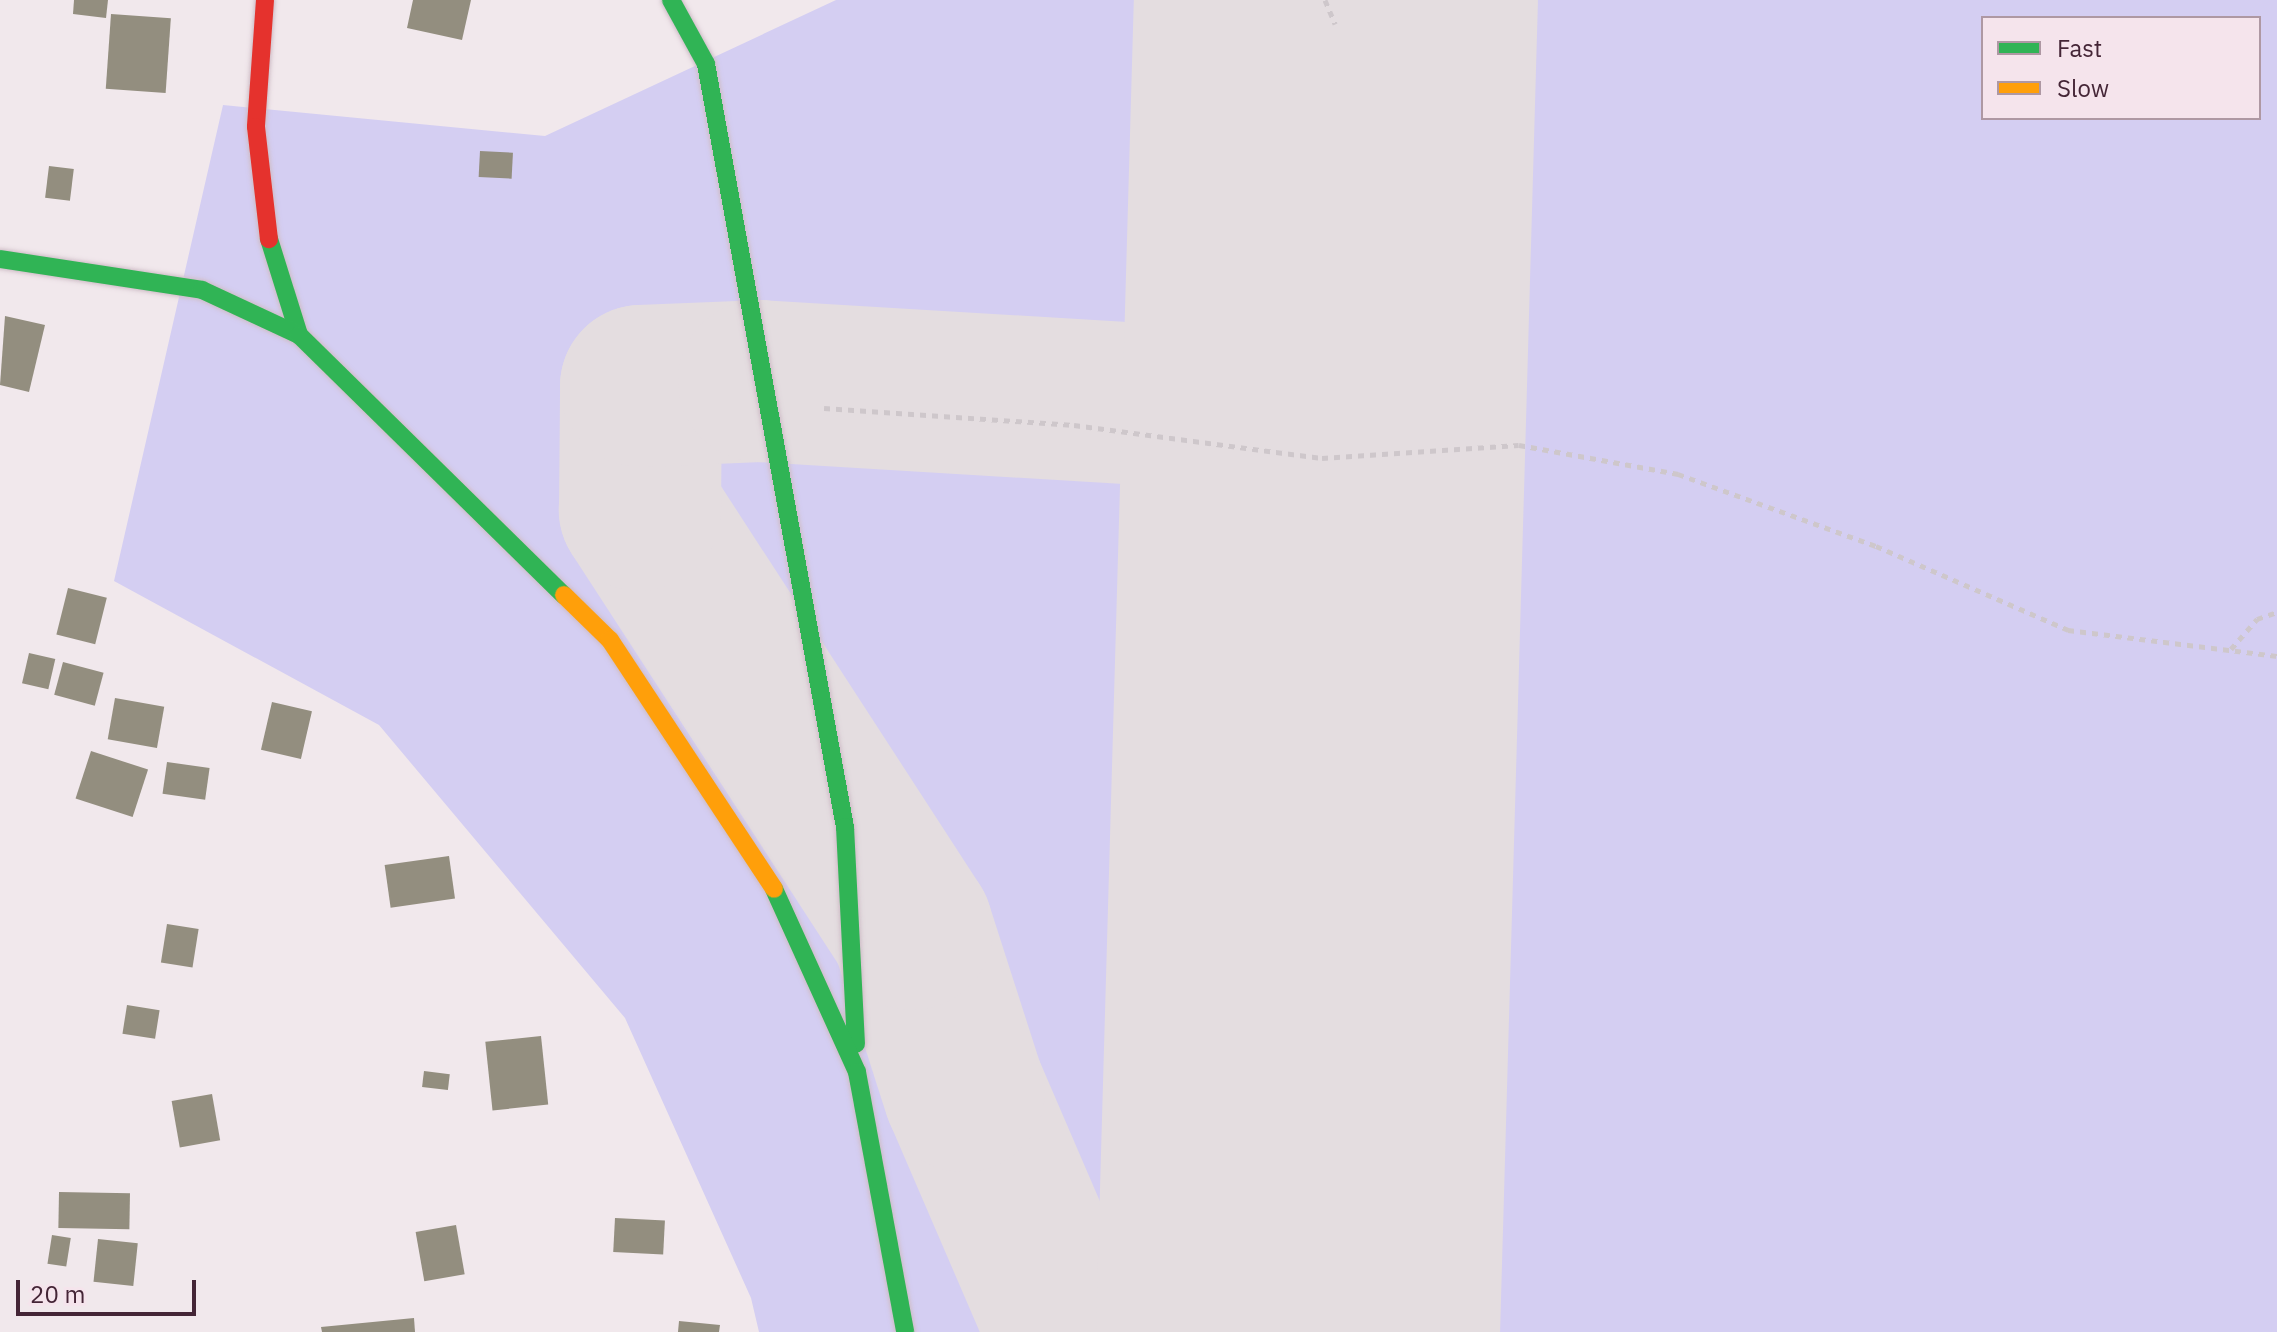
<!DOCTYPE html>
<style>
body{margin:0}
#map{position:relative;width:2277px;height:1332px;overflow:hidden;background:#f1e8ec;font-family:"IBM Plex Sans",sans-serif}
div>[style]{position:absolute}
.green>*{inset:0;background:#d4cef2}
.taxiway>*{height:162px;margin:-81px;padding:0 81px;transform-origin:81px;border-radius:81px;background:#e4dde0}
.runway>*{height:404px;margin:-202px;padding:0 202px;transform-origin:202px;border-radius:202px;background:#e4dde0}
.building>*{inset:0;background:#938e7f;transform-origin:0 0}
.path>*{height:5px;margin-top:-2.5px;transform-origin:0;background:repeating-linear-gradient(90deg,#cec7cb 0 6px,transparent 0 12px)}
.roads{filter:drop-shadow(0 0 2px #cfbdc7) drop-shadow(0 0 2px #cfbdc7)}
.fast>*{height:18px;margin:-9px;padding:0 9px;transform-origin:9px;border-radius:9px;background:#30b455}
.slow>*{height:18px;margin:-9px;padding:0 9px;transform-origin:9px;border-radius:9px;background:#ff9f0a}
.jam>*{height:18px;margin:-9px;padding:0 9px;transform-origin:9px;border-radius:9px;background:#e5322d}
span{translate:-50% -50%;white-space:nowrap;text-align:center;line-height:1.15;-webkit-text-stroke:8px #f5e4ec;paint-order:stroke}
.legend{position:absolute;left:1981px;top:16px;width:280px;height:104px;box-sizing:border-box;background:#f5e4ec;border:2px solid #ae98a3;margin:0;padding:10px 14px;list-style:none;font-size:24px;color:#442536}
.legend li{display:flex;align-items:center;gap:16px;height:40px}
.legend b{width:40px;border:2px solid #ae98a3}
.scale{position:absolute;left:16px;top:1280px;width:180px;height:36px;box-sizing:border-box;border:4px solid #442536;border-top:0;padding-left:10px;font-size:24px;line-height:28px;white-space:nowrap;color:#442536;-webkit-text-stroke:6px #f5e4ec;paint-order:stroke}
</style>
<div id="map">
<div class="green">
<i style="clip-path:polygon(evenodd,836px 0,2277px 0,2277px 1332px,759px 1332px,751px 1298px,625px 1018px,379px 725px,114px 581px,223px 105px,545px 136px,836px 0,1983px 18px,2259px 18px,2259px 118px,1983px 118px,1983px 18px)"></i>
</div>
<div class="taxiway">
<i style="left:1068px;top:1332px;width:262px;rotate:-113.3deg"></i>
<i style="left:964px;top:1091px;width:170px;rotate:-107.8deg"></i>
<i style="left:912px;top:929px;width:500px;rotate:-123deg"></i>
<i style="left:640px;top:510px;width:124px;rotate:-89.5deg"></i>
<i style="left:641px;top:386px;width:118px;rotate:-2.4deg"></i>
<i style="left:759px;top:381px;width:566px;rotate:3.44deg"></i>
</div>
<div class="runway">
<i style="left:1298px;top:1332px;width:1333px;rotate:-88.37deg"></i>
</div>
<div class="building">
<i style="clip-path:polygon(74px 0,108px 0,106px 18px,73px 14px)"></i>
<i style="clip-path:polygon(413px 0,471px 0,462px 40px,407px 28px)"></i>
<i style="left:111px;top:14px;width:60px;height:75px;rotate:4deg"></i>
<i style="left:480px;top:151px;width:33px;height:26px;rotate:3deg"></i>
<i style="left:49px;top:166px;width:25px;height:32px;rotate:7deg"></i>
<i style="clip-path:polygon(5px 316px,45px 325px,29px 392px,0 385px)"></i>
<i style="left:68px;top:588px;width:40px;height:48px;rotate:14deg"></i>
<i style="left:29px;top:653px;width:27px;height:31px;rotate:13deg"></i>
<i style="left:63px;top:662px;width:42px;height:34px;rotate:15deg"></i>
<i style="left:115px;top:698px;width:50px;height:42px;rotate:10deg"></i>
<i style="left:272px;top:702px;width:41px;height:49px;rotate:13deg"></i>
<i style="left:91px;top:751px;width:60px;height:50px;rotate:18deg"></i>
<i style="left:167px;top:762px;width:43px;height:32px;rotate:8deg"></i>
<i style="left:449px;top:856px;width:43px;height:65px;rotate:82deg"></i>
<i style="left:167px;top:924px;width:32px;height:39px;rotate:9deg"></i>
<i style="left:127px;top:1005px;width:33px;height:29px;rotate:9deg"></i>
<i style="left:541px;top:1036px;width:69px;height:56px;rotate:84deg"></i>
<i style="left:424px;top:1071px;width:26px;height:16px;rotate:7deg"></i>
<i style="left:212px;top:1094px;width:47px;height:41px;rotate:80deg"></i>
<i style="left:59px;top:1192px;width:71px;height:36px;rotate:1deg"></i>
<i style="left:615px;top:1218px;width:50px;height:34px;rotate:3deg"></i>
<i style="left:456px;top:1225px;width:50px;height:41px;rotate:80deg"></i>
<i style="left:52px;top:1235px;width:19px;height:29px;rotate:9deg"></i>
<i style="left:98px;top:1239px;width:40px;height:43px;rotate:6deg"></i>
<i style="clip-path:polygon(414px 1318px,415px 1332px,322px 1332px,321px 1327px)"></i>
<i style="clip-path:polygon(679px 1321px,720px 1325px,719px 1332px,678px 1332px)"></i>
</div>
<div class="path">
<i style="left:1325px;top:0;width:26px;rotate:67deg"></i>
<i style="left:824px;top:408px;width:251px;rotate:3.9deg"></i>
<i style="left:1074px;top:425px;width:250px;rotate:7.6deg"></i>
<i style="left:1322px;top:458px;width:197px;rotate:-3.8deg"></i>
<i style="left:1519px;top:445px;width:162px;rotate:10.3deg"></i>
<i style="left:1678px;top:474px;width:211px;rotate:20deg"></i>
<i style="left:1876px;top:546px;width:210px;rotate:23.6deg"></i>
<i style="left:2068px;top:630px;width:211px;rotate:7.1deg"></i>
<i style="left:2231px;top:649px;width:40px;rotate:-49deg"></i>
<i style="left:2257px;top:619px;width:21px;rotate:-19deg"></i>
</div>
<div class="roads">
<div class="fast">
<i style="left:671px;top:0;width:73px;rotate:61.3deg"></i>
<i style="left:706px;top:64px;width:776px;rotate:79.68deg"></i>
<i style="left:845px;top:827px;width:217px;rotate:87.1deg"></i>
<i style="left:269px;top:239px;width:101px;rotate:72.6deg"></i>
<i style="left:0;top:259px;width:204px;rotate:8.7deg"></i>
<i style="left:202px;top:290px;width:107px;rotate:24.9deg"></i>
<i style="left:299px;top:335px;width:371px;rotate:44.5deg"></i>
<i style="left:774px;top:889px;width:201px;rotate:65.6deg"></i>
<i style="left:857px;top:1072px;width:264px;rotate:79.5deg"></i>
</div>
<div class="slow">
<i style="left:564px;top:595px;width:64px;rotate:44.4deg"></i>
<i style="left:610px;top:640px;width:298px;rotate:56.6deg"></i>
</div>
<div class="jam">
<i style="left:265px;top:0;width:127px;rotate:94.1deg"></i>
<i style="left:256px;top:127px;width:113px;rotate:83.4deg"></i>
</div>
</div>
<ul class="legend">
<li><b style="height:10px;background:#30b455"></b>Fast</li>
<li><b style="height:10px;background:#ff9f0a"></b>Slow</li>
</ul>
<div class="scale">20 m</div>
</div>
